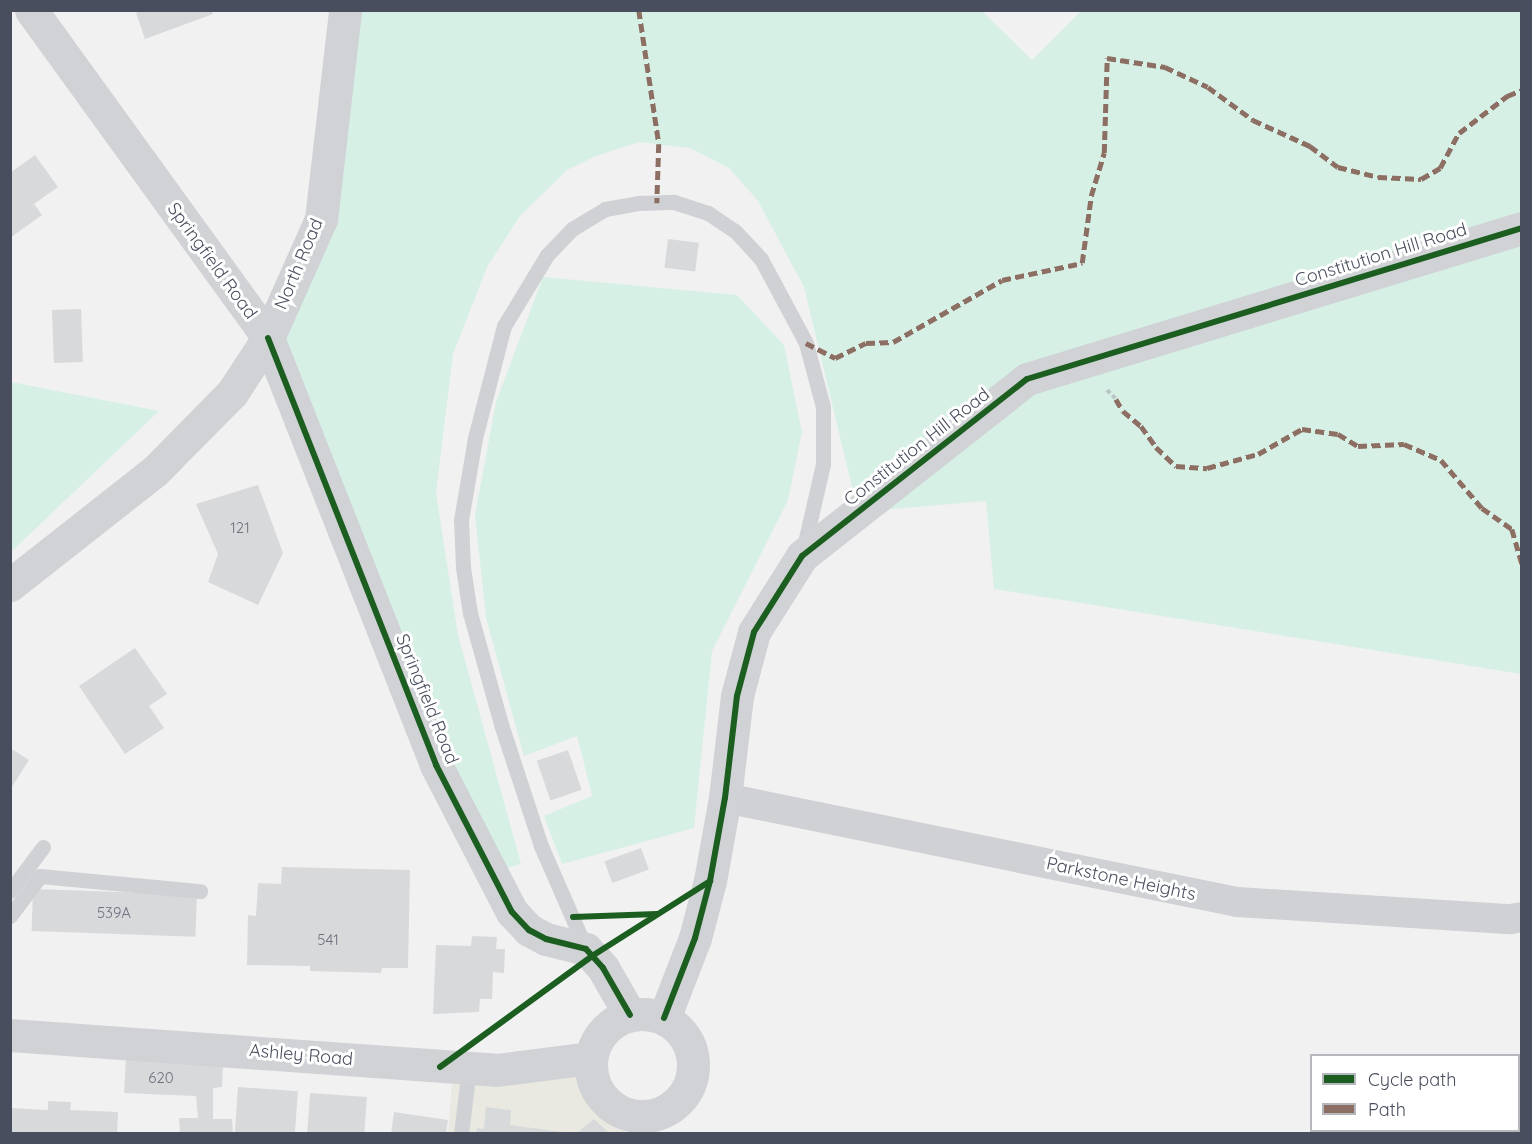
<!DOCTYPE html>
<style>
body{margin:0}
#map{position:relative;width:1532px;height:1144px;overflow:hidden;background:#f1f1f1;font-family:Quicksand,sans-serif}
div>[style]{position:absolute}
.commercial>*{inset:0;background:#e9e9e1}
.green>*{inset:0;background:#d6f0e6}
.building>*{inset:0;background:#d8d9db;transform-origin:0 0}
.path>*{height:4px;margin-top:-2px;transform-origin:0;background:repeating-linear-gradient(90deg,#bbc6c6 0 4.5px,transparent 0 7.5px)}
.lane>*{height:15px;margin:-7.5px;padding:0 7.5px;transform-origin:7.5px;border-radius:7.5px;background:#cfd1d4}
.street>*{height:30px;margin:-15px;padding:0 15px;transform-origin:15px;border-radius:15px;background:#cfd1d4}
.secondary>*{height:33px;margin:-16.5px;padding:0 16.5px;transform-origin:16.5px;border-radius:16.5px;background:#d0d2d5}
.secondary>.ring{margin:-16.5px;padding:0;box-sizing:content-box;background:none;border:33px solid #d0d2d5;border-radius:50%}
.quiet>*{height:4.5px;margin-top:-2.25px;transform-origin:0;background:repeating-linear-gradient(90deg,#8d6e63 0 9px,transparent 0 13.5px)}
.cycleway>*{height:6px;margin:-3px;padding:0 3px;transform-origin:3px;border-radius:3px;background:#1b5e20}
span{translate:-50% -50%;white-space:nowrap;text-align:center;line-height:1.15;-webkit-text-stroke:6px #fff;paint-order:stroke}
.number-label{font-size:15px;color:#6e727e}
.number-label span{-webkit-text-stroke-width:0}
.street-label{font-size:18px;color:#484e5d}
.frame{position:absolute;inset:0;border:12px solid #484e5d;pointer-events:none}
.legend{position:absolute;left:1310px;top:1054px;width:210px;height:78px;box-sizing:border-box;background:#fff;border:2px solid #b6b8be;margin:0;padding:8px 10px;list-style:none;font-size:18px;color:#484e5d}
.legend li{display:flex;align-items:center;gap:12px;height:30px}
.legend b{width:30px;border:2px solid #b6b8be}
</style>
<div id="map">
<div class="commercial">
<i style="clip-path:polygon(453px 1068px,592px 1073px,596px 1087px,605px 1099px,616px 1108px,630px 1114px,645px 1116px,659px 1113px,660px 1133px,448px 1134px)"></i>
</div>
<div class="green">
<i style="clip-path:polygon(345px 11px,982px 11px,1032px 60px,1081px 11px,1521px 11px,1521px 674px,994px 589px,986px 501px,858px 512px,804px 287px,758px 201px,729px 168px,690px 148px,639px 142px,596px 156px,567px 170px,520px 216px,487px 267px,453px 354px,436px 493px,458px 635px,521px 864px,492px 872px,268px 338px,321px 219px)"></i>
<i style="clip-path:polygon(543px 277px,737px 295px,784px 345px,802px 432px,788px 500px,712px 651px,694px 828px,562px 864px,544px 816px,592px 796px,577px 736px,524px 756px,486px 618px,475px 515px,496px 402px)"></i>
<i style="clip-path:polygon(11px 382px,159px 411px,11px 552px,10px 382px)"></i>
</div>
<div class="building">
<i style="clip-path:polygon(142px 10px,211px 10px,213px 14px,145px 39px,136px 13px)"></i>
<i style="clip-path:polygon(35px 155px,58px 187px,34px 204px,42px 215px,10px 238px,10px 173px)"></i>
<i style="left:668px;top:239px;width:31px;height:29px;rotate:7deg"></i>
<i style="left:81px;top:309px;width:53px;height:29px;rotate:88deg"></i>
<i style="clip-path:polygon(258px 485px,283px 553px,258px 605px,208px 582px,218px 554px,196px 504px)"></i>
<i style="clip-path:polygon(135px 648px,167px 694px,149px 706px,164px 728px,125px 754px,79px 686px)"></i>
<i style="clip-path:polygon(10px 748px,29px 760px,10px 790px)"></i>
<i style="left:568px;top:750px;width:42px;height:33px;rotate:71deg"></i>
<i style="left:641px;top:848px;width:23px;height:39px;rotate:70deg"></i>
<i style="clip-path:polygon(282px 867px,410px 870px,408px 968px,382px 968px,381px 973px,310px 971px,310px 966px,247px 965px,248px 915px,256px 916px,258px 883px,281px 884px)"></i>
<i style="left:33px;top:889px;width:164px;height:42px;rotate:2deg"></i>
<i style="clip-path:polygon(472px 936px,497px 937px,496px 949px,505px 949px,504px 973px,493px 972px,492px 999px,480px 999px,479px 1012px,433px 1014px,436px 945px,471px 946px)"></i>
<i style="clip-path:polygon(126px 1057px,223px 1064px,222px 1087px,213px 1088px,213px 1119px,232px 1119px,233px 1134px,180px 1134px,179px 1118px,198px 1118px,196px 1096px,124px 1093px)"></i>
<i style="left:238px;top:1087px;width:60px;height:47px;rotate:4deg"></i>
<i style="left:310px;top:1093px;width:57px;height:41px;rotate:4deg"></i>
<i style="clip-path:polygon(48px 1101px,71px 1102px,70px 1110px,118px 1112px,117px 1134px,10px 1134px,10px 1108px,48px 1110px)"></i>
<i style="clip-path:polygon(486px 1107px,511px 1110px,510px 1125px,576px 1134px,476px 1134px,477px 1128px,484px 1129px)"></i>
<i style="clip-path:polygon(394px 1112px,448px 1120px,446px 1134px,391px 1134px)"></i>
<i style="clip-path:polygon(594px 1119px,610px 1134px,576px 1134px)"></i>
</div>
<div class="path">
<i style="left:1107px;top:390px;width:13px;rotate:45deg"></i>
</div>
<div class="lane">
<i style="left:10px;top:891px;width:55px;rotate:-53.1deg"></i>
<i style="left:10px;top:916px;width:50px;rotate:-53.1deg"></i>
<i style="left:40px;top:876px;width:161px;rotate:5.4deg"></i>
<i style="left:586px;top:949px;width:112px;rotate:-113.6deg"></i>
<i style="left:541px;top:846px;width:128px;rotate:-108.2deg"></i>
<i style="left:501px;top:724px;width:115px;rotate:-105.6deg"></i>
<i style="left:470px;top:613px;width:47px;rotate:-98.7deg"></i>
<i style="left:463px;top:567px;width:47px;rotate:-92.4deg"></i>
<i style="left:461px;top:520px;width:83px;rotate:-80.3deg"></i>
<i style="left:475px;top:438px;width:116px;rotate:-75.5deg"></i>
<i style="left:504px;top:326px;width:83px;rotate:-58.8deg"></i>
<i style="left:547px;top:255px;width:36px;rotate:-46deg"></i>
<i style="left:572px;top:229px;width:39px;rotate:-31deg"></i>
<i style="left:605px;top:209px;width:35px;rotate:-10deg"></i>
<i style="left:639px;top:203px;width:35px;rotate:-2deg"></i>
<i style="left:674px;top:202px;width:36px;rotate:18deg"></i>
<i style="left:708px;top:213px;width:32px;rotate:34deg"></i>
<i style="left:735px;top:231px;width:38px;rotate:47deg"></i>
<i style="left:761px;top:259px;width:95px;rotate:61.8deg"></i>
<i style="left:806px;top:343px;width:66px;rotate:75.1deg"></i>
<i style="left:823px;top:407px;width:57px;rotate:90deg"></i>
<i style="left:823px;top:464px;width:89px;rotate:102.9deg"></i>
<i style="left:461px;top:1134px;width:66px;rotate:-83.1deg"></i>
</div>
<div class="street">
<i style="left:725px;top:798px;width:522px;rotate:11.48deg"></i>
<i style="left:1237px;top:902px;width:274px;rotate:3.6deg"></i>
<i style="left:1510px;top:919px;width:12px;rotate:-9deg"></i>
</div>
<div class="secondary">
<i style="left:31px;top:10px;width:405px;rotate:54.1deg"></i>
<i style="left:268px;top:338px;width:459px;rotate:68.5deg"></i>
<i style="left:436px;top:765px;width:165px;rotate:62.7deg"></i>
<i style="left:512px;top:912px;width:25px;rotate:47deg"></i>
<i style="left:529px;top:930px;width:19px;rotate:28deg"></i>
<i style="left:546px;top:939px;width:41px;rotate:14deg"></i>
<i style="left:586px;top:949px;width:25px;rotate:48deg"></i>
<i style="left:603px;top:968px;width:54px;rotate:60.1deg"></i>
<i style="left:10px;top:585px;width:184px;rotate:-38.2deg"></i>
<i style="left:155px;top:471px;width:110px;rotate:-45.4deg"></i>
<i style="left:232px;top:393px;width:66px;rotate:-56.8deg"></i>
<i style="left:268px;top:338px;width:130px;rotate:-66deg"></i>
<i style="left:321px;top:219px;width:210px;rotate:-83.4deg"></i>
<i class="ring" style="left:591px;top:1014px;width:69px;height:69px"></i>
<i style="left:664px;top:1018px;width:86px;rotate:-68.8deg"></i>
<i style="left:695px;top:938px;width:59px;rotate:-75.3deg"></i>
<i style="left:710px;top:881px;width:84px;rotate:-79.8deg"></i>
<i style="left:725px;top:798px;width:103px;rotate:-83.3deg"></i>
<i style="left:737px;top:696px;width:66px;rotate:-75.1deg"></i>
<i style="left:754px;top:632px;width:90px;rotate:-57.7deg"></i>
<i style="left:802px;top:556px;width:286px;rotate:-38.2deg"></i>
<i style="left:1027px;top:379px;width:518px;rotate:-16.96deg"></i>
<i style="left:10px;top:1035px;width:487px;rotate:4.1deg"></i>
<i style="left:496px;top:1070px;width:96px;rotate:-7.2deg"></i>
</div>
<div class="quiet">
<i style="left:639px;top:10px;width:135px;rotate:81.5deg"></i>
<i style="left:659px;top:144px;width:59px;rotate:91.9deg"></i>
<i style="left:806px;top:343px;width:33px;rotate:27deg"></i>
<i style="left:835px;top:358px;width:34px;rotate:-26deg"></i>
<i style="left:866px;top:343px;width:27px;rotate:-2deg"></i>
<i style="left:893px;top:342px;width:125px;rotate:-29.6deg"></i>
<i style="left:1002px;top:280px;width:82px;rotate:-12deg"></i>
<i style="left:1082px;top:263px;width:68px;rotate:-82.3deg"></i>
<i style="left:1091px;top:196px;width:45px;rotate:-73.2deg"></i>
<i style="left:1104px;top:153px;width:95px;rotate:-88.2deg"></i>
<i style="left:1107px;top:58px;width:59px;rotate:8.8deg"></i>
<i style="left:1165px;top:67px;width:47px;rotate:24.9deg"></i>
<i style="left:1208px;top:87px;width:56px;rotate:36.3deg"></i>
<i style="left:1253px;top:120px;width:63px;rotate:24.5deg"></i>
<i style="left:1310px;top:146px;width:35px;rotate:37deg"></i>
<i style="left:1338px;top:167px;width:41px;rotate:14deg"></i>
<i style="left:1378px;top:177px;width:43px;rotate:2.7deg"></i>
<i style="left:1421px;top:179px;width:22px;rotate:-30deg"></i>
<i style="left:1440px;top:168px;width:40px;rotate:-62deg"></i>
<i style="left:1459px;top:133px;width:61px;rotate:-37.6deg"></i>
<i style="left:1507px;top:96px;width:16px;rotate:-22deg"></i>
<i style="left:1116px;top:399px;width:14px;rotate:60deg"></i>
<i style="left:1123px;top:411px;width:23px;rotate:40deg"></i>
<i style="left:1141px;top:426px;width:26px;rotate:54deg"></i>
<i style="left:1156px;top:447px;width:28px;rotate:44deg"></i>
<i style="left:1176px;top:466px;width:31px;rotate:4deg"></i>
<i style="left:1207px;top:468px;width:53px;rotate:-15.4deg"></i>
<i style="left:1258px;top:454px;width:51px;rotate:-29.6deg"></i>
<i style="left:1302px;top:429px;width:36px;rotate:8deg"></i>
<i style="left:1338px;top:434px;width:23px;rotate:31deg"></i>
<i style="left:1358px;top:446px;width:46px;rotate:-2.5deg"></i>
<i style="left:1404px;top:444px;width:40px;rotate:23.4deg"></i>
<i style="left:1441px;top:460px;width:63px;rotate:49.5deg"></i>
<i style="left:1482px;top:508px;width:37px;rotate:35deg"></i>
<i style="left:1512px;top:529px;width:36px;rotate:74deg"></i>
</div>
<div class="cycleway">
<i style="left:268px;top:338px;width:459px;rotate:68.5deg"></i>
<i style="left:436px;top:765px;width:165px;rotate:62.7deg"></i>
<i style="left:512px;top:912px;width:25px;rotate:47deg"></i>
<i style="left:529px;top:930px;width:19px;rotate:28deg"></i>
<i style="left:546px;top:939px;width:41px;rotate:14deg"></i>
<i style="left:586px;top:949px;width:25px;rotate:48deg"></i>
<i style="left:603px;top:968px;width:54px;rotate:60.1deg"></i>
<i style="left:573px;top:917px;width:84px;rotate:-2deg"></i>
<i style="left:664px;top:1018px;width:86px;rotate:-68.8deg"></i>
<i style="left:695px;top:938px;width:59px;rotate:-75.3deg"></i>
<i style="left:710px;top:881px;width:84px;rotate:-79.8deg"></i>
<i style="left:725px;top:798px;width:103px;rotate:-83.3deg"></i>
<i style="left:737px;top:696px;width:66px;rotate:-75.1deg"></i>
<i style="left:754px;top:632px;width:90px;rotate:-57.7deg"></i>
<i style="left:802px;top:556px;width:286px;rotate:-38.2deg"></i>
<i style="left:1027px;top:379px;width:518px;rotate:-16.96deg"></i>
<i style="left:440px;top:1067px;width:188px;rotate:-36.1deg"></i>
<i style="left:592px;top:956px;width:140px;rotate:-32.4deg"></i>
</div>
<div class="number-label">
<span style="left:240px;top:528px">121</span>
<span style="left:114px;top:913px">539A</span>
<span style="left:328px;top:940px">541</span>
<span style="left:161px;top:1078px">620</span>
</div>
<div class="street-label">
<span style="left:1381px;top:255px;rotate:-17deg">Constitution Hill Road</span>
<span style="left:212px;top:261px;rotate:54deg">Springfield Road</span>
<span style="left:299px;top:264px;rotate:-67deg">North Road</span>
<span style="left:917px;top:447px;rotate:-38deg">Constitution Hill Road</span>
<span style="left:427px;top:699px;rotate:68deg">Springfield Road</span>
<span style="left:1121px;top:879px;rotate:12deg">Parkstone Heights</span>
<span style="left:301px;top:1055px;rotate:5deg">Ashley Road</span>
</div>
<div class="frame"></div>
<ul class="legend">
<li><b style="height:8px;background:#1b5e20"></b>Cycle path</li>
<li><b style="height:8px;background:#8d6e63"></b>Path</li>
</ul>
</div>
